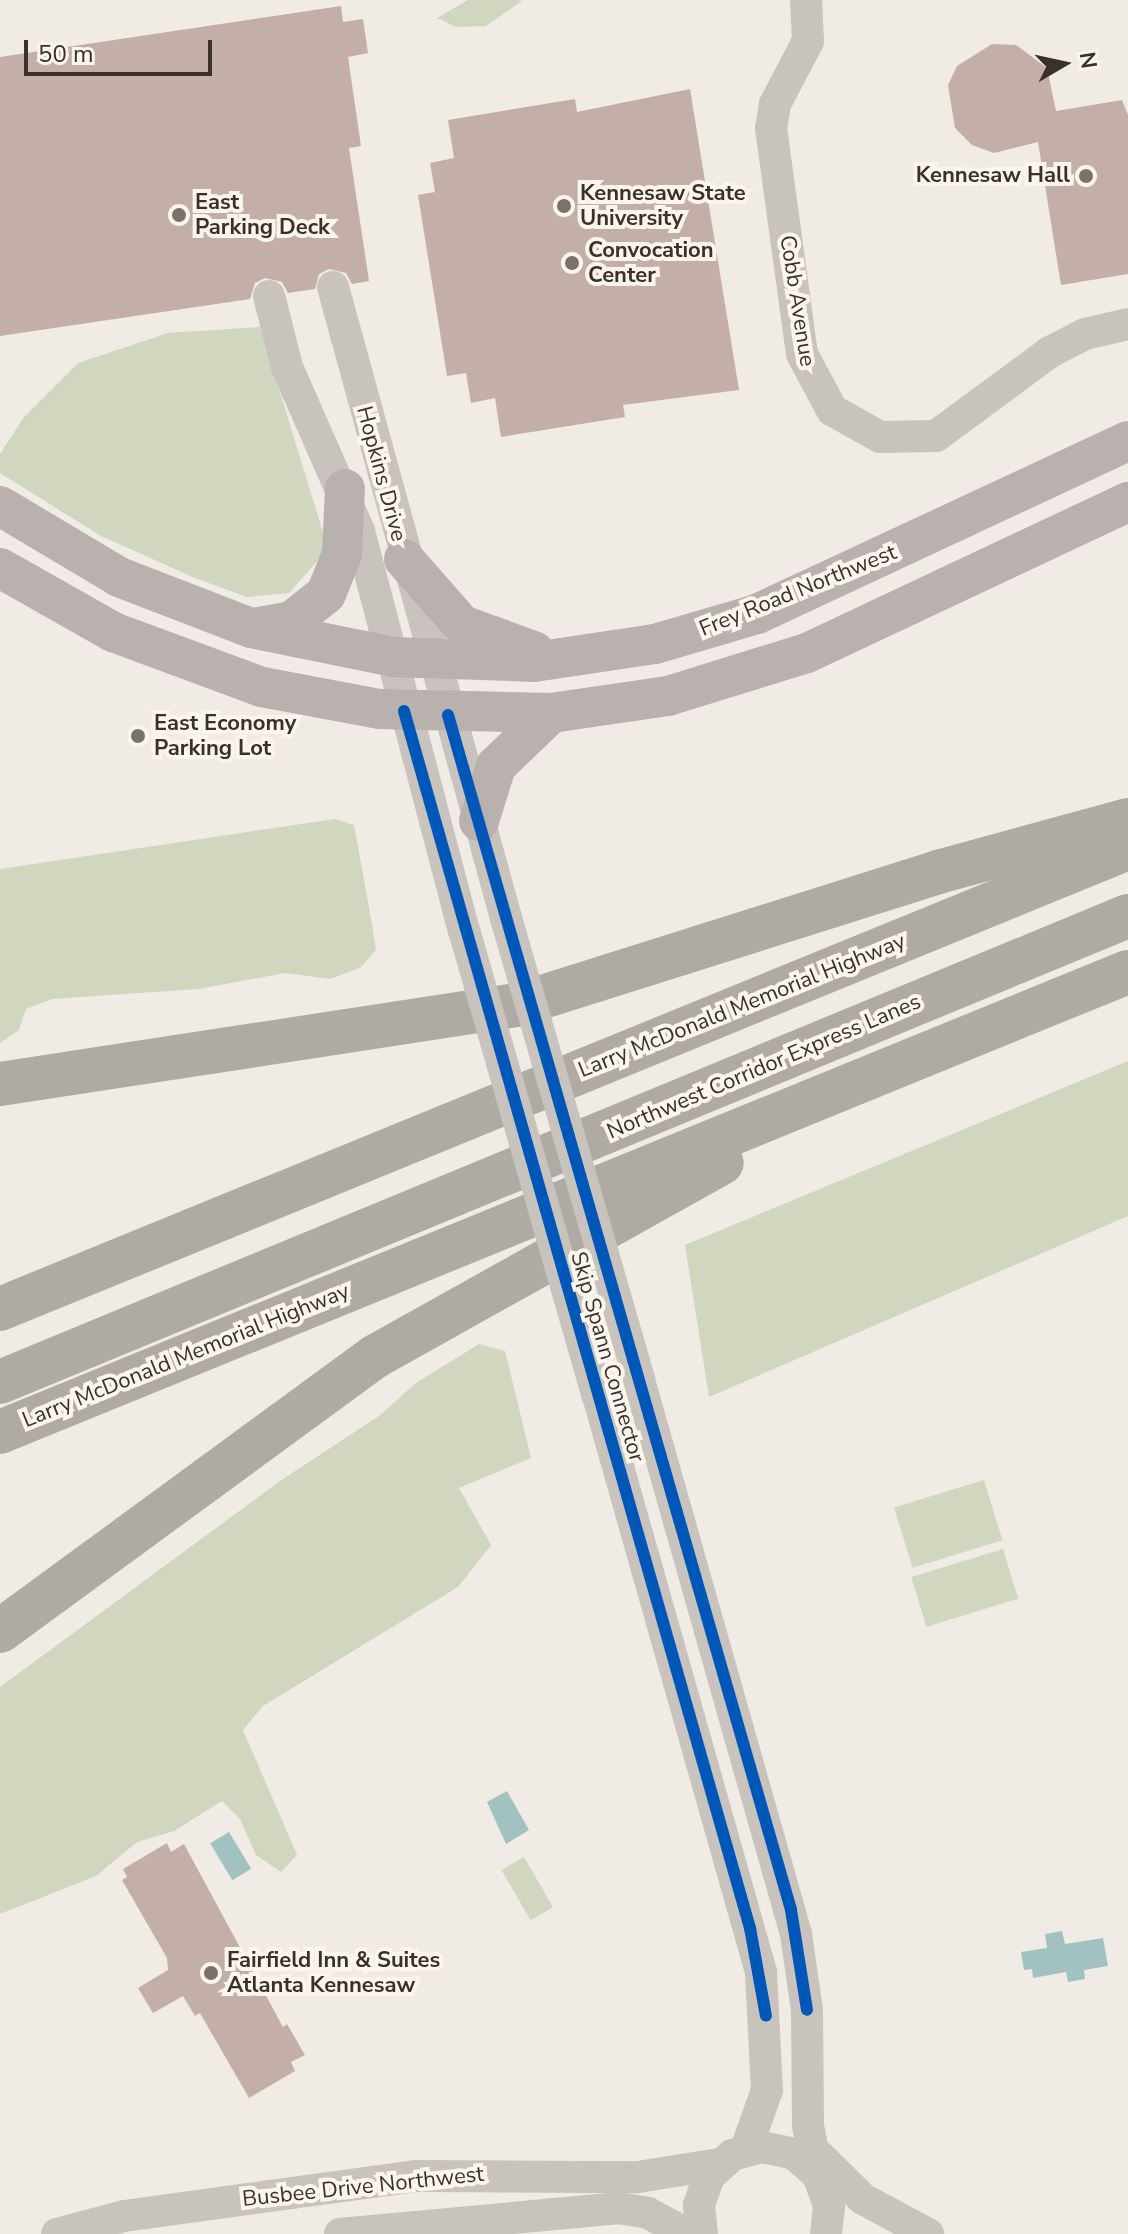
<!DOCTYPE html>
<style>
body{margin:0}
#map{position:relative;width:1128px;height:2234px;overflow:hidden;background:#f0ebe5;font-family:"Nunito Sans",sans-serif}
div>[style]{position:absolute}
.green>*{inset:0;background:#d1d6bf;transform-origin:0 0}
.water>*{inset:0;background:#a1c2c1;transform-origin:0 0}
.building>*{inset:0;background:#c3afa7}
.minor>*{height:32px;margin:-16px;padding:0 16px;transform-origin:16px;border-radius:16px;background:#c9c3be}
.major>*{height:40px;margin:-20px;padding:0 20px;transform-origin:20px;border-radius:20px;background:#b8b1ad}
.highway>*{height:44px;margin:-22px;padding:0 22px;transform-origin:22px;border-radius:22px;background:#afaaa4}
.minor-bridge>*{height:32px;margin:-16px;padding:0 16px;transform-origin:16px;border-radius:16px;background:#c9c3be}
.cycleway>*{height:12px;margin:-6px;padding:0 6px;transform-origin:6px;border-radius:6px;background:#0057b8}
.dots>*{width:22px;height:22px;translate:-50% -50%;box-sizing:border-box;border:4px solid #fbf5ee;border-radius:50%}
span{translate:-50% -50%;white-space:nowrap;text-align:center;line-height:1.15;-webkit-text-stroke:8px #fbf5ee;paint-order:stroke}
.poi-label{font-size:22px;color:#3b302b;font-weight:700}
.right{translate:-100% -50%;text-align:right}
.left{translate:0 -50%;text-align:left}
.street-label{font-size:22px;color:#3b302b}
.north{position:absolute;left:1024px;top:24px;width:80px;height:80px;-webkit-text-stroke:6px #fbf5ee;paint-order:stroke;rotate:81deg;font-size:22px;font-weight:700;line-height:32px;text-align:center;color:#3b302b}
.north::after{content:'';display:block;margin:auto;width:28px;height:36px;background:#3b302b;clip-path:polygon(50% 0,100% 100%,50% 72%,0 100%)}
.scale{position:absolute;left:24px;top:40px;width:188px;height:36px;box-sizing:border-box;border:4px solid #3b302b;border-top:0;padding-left:10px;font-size:24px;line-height:28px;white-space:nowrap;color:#3b302b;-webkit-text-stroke:6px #fbf5ee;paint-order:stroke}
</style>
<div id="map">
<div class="green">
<i style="clip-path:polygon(468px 0,518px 0,522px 1px,486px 26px,456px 27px,437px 18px)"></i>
<i style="clip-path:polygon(260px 327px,328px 549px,289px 593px,247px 597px,195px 578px,101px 536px,0 473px,0 454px,24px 417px,78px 363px,168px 333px)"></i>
<i style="clip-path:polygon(335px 819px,354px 825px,372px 924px,376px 950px,360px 968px,330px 979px,285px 973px,198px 989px,52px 999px,26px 1009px,19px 1030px,0 1043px,0 869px)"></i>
<i style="clip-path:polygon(1128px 1061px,1128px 1216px,709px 1397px,685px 1245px)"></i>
<i style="clip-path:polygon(479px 1344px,505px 1351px,531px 1458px,459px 1488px,491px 1545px,458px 1587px,263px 1706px,243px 1730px,297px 1855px,281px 1872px,256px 1855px,240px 1819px,222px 1801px,174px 1831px,137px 1842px,96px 1876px,0 1914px,0 1687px,280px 1481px,379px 1416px,416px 1383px)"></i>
<i style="left:984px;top:1480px;width:63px;height:94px;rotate:73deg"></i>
<i style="left:1003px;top:1549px;width:52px;height:96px;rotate:73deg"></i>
<i style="left:524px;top:1857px;width:58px;height:26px;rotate:60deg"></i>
</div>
<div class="water">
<i style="clip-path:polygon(507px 1791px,529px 1830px,506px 1844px,487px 1802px)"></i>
<i style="left:229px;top:1832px;width:43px;height:22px;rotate:59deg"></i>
<i style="clip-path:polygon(1062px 1931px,1065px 1944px,1103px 1938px,1108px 1966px,1084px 1970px,1085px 1979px,1068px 1982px,1066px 1972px,1033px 1978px,1032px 1969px,1024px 1970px,1021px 1952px,1047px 1948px,1045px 1934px)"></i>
</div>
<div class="building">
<i style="clip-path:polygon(341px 6px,343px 22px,363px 19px,368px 53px,348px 57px,361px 146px,349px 148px,369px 281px,352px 284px,346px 273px,329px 269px,319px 274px,315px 289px,288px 293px,282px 282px,265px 278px,255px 283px,250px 299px,0 336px,0 57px)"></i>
<i style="clip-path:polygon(992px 44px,1016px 45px,1047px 68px,1056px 111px,1122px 100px,1128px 115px,1128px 274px,1061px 285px,1038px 142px,994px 153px,972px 145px,955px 128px,948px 85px,957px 66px)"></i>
<i style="clip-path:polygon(690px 89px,739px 390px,623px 405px,625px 417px,501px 437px,495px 398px,471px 403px,466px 373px,447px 376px,418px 195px,435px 192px,430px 163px,454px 158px,448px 120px,575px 99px,577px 112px)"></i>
<i style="clip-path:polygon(167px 1843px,171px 1852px,184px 1844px,283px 2027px,287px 2024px,305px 2055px,291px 2062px,295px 2071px,249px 2098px,200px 2013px,195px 2016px,183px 1996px,153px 2013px,138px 1988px,168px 1970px,167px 1958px,122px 1880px,127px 1877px,123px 1869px)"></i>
</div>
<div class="minor">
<i style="left:806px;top:0;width:41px;rotate:87.2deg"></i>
<i style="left:808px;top:41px;width:71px;rotate:117.6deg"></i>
<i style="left:775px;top:104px;width:24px;rotate:99deg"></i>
<i style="left:771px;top:128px;width:228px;rotate:82.2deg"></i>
<i style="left:802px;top:354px;width:64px;rotate:61.8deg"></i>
<i style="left:832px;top:410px;width:55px;rotate:29.4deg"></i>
<i style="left:880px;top:437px;width:56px;rotate:-1deg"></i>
<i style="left:936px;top:436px;width:142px;rotate:-36.4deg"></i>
<i style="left:1050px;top:352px;width:39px;rotate:-27deg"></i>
<i style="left:1085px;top:334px;width:44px;rotate:-13.1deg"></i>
<i style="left:333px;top:287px;width:654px;rotate:74.67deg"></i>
<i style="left:269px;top:296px;width:73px;rotate:75.8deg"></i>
<i style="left:287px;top:367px;width:179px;rotate:66.3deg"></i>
<i style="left:359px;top:531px;width:413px;rotate:75.3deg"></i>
<i style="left:639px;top:1380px;width:576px;rotate:74.18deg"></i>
<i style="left:796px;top:1934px;width:77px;rotate:81.8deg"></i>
<i style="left:807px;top:2010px;width:116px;rotate:89.5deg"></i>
<i style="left:808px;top:2126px;width:50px;rotate:78.5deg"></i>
<i style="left:598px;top:1396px;width:599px;rotate:74.2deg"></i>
<i style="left:761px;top:1972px;width:118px;rotate:87.1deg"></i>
<i style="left:767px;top:2090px;width:63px;rotate:109.6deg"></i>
<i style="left:818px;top:2155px;width:63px;rotate:44.4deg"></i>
<i style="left:863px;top:2199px;width:74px;rotate:28.3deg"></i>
<i style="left:57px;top:2234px;width:69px;rotate:-15deg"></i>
<i style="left:124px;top:2216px;width:296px;rotate:-7.8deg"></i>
<i style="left:417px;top:2176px;width:221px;rotate:0.3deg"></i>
<i style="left:638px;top:2177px;width:82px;rotate:-9.1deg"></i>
<i style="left:340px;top:2234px;width:279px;rotate:-5.3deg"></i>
<i style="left:618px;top:2208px;width:30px;rotate:9deg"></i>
<i style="left:648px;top:2213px;width:44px;rotate:28.3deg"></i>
<i style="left:702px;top:2234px;width:29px;rotate:-96deg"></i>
<i style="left:699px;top:2205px;width:31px;rotate:-71deg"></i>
<i style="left:709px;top:2176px;width:31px;rotate:-42deg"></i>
<i style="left:732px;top:2155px;width:31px;rotate:-15deg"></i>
<i style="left:762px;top:2147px;width:33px;rotate:12deg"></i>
<i style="left:794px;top:2154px;width:32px;rotate:41deg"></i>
<i style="left:818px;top:2175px;width:33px;rotate:70deg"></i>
<i style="left:829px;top:2206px;width:28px;rotate:96deg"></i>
</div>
<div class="major">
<i style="left:0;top:506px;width:139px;rotate:30.8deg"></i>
<i style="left:119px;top:577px;width:142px;rotate:21.1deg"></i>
<i style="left:251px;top:628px;width:145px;rotate:11.5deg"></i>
<i style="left:393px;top:657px;width:141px;rotate:2deg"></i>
<i style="left:534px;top:662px;width:122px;rotate:-8.5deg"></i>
<i style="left:655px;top:644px;width:106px;rotate:-16.4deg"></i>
<i style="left:757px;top:614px;width:409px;rotate:-25deg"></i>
<i style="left:404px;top:559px;width:88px;rotate:48.7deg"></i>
<i style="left:462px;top:625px;width:77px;rotate:19.9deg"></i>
<i style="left:0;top:568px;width:130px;rotate:29.5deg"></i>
<i style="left:113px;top:632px;width:159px;rotate:20.3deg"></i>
<i style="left:262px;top:687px;width:120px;rotate:10.6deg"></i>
<i style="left:380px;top:709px;width:171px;rotate:1.3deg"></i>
<i style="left:551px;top:713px;width:118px;rotate:-8.3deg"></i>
<i style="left:668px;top:696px;width:145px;rotate:-17.2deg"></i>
<i style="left:807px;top:653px;width:355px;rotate:-25.2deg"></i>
<i style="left:253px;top:628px;width:40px;rotate:-10deg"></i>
<i style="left:292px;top:621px;width:43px;rotate:-38.5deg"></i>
<i style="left:326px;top:594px;width:43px;rotate:-68.2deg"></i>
<i style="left:342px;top:554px;width:65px;rotate:-87.4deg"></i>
<i style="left:479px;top:821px;width:58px;rotate:-72.8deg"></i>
<i style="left:496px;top:766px;width:76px;rotate:-43.9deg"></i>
</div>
<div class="highway">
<i style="left:0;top:1084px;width:523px;rotate:-8.69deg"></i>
<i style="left:517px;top:1005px;width:442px;rotate:-17.5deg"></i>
<i style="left:938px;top:872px;width:197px;rotate:-15.3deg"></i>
<i style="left:0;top:1309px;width:1219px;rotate:-22.23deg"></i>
<i style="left:0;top:1382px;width:1220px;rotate:-22.45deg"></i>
<i style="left:0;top:1432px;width:1218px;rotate:-22.19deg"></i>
<i style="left:0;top:1631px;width:466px;rotate:-36.2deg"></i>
<i style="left:376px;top:1356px;width:396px;rotate:-29.2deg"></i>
</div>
<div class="minor-bridge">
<i style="left:506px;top:918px;width:481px;rotate:73.9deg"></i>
<i style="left:464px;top:930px;width:485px;rotate:74deg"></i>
</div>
<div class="cycleway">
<i style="left:404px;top:711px;width:1265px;rotate:74.13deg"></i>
<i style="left:750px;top:1928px;width:89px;rotate:79.7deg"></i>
<i style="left:448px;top:715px;width:1243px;rotate:73.98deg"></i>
<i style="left:791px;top:1910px;width:101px;rotate:80.9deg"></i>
</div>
<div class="dots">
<i style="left:1086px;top:176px;background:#7a716c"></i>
<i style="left:564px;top:206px;background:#7a716c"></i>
<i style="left:179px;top:215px;background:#7a716c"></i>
<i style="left:572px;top:263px;background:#7a716c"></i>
<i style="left:138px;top:736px;background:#7a716c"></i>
<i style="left:211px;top:1973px;background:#7a716c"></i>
</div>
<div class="poi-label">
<span class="right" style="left:1070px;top:176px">Kennesaw Hall</span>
<span class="left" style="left:580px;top:206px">Kennesaw State<br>University</span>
<span class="left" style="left:195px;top:215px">East<br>Parking Deck</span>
<span class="left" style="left:588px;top:263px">Convocation<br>Center</span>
<span class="left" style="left:154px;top:736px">East Economy<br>Parking Lot</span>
<span class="left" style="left:227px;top:1973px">Fairfield Inn &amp; Suites<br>Atlanta Kennesaw</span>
</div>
<div class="street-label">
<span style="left:797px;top:301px;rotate:81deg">Cobb Avenue</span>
<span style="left:381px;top:474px;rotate:75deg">Hopkins Drive</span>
<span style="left:798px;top:591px;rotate:-22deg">Frey Road Northwest</span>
<span style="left:742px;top:1006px;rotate:-22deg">Larry McDonald Memorial Highway</span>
<span style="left:764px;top:1067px;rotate:-23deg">Northwest Corridor Express Lanes</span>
<span style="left:186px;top:1356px;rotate:-22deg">Larry McDonald Memorial Highway</span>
<span style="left:607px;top:1357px;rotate:74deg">Skip Spann Connector</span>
<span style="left:363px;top:2187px;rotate:-6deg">Busbee Drive Northwest</span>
</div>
<div class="north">N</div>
<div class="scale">50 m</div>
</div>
